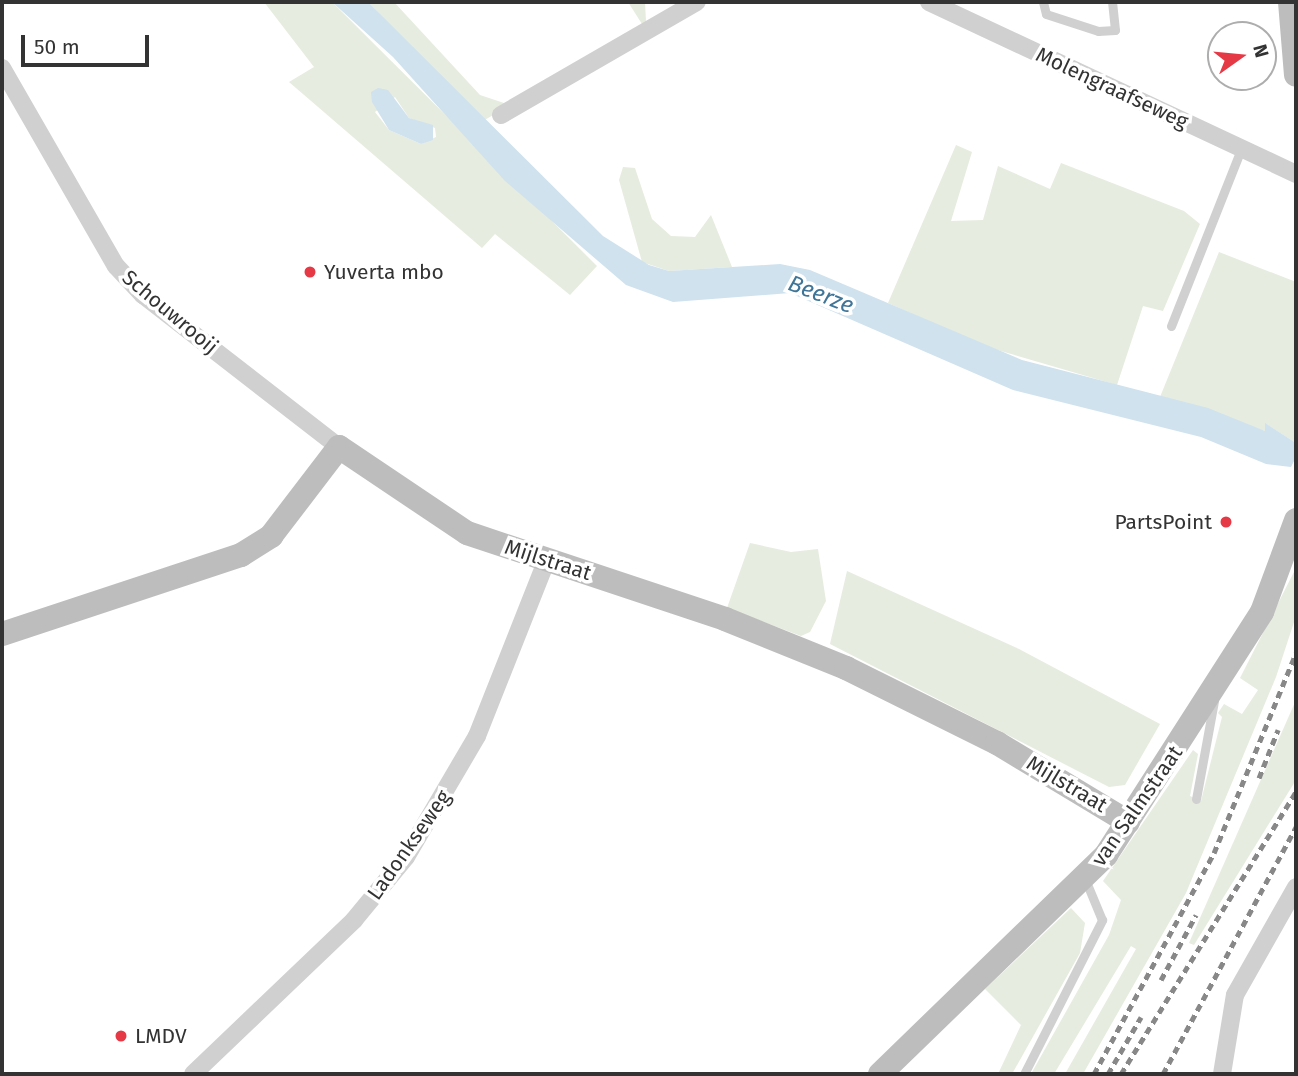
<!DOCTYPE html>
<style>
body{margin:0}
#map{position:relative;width:1298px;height:1076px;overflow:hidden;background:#fff;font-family:"Fira Sans",sans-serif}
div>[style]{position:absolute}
.green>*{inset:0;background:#e6ecdf}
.water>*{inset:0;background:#cfe2ee}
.lane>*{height:9px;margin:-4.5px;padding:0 4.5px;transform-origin:4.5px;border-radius:4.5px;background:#d0d0d0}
.street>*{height:18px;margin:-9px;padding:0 9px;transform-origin:9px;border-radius:9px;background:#d0d0d0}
.secondary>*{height:24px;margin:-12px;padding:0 12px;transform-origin:12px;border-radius:12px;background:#bdbdbd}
.rail>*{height:5px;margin-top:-2.5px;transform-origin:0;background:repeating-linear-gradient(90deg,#888 0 7px,transparent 0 12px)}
.dots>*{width:19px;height:19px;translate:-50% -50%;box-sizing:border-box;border:4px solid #fff;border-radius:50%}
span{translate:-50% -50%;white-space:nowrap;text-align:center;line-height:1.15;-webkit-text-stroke:7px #fff;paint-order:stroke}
.street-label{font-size:21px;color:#333}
.poi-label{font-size:21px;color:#333}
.left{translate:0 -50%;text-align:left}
.right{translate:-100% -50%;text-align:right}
.water-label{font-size:23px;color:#3f7597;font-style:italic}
.frame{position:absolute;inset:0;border:4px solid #333;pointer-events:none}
.north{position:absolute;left:1207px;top:21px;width:70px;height:70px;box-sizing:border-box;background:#fff;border:2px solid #adadad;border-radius:50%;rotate:75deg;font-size:19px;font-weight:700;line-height:28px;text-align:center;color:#333}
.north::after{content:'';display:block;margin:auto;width:24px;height:32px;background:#e63946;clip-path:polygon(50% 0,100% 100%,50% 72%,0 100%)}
.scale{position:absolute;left:21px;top:35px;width:128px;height:32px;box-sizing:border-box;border:4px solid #333;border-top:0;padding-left:9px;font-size:21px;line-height:24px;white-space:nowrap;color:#333;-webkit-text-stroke:5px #fff;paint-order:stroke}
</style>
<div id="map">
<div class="green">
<i style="clip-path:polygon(evenodd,264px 2px,332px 2px,597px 266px,570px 295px,495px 234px,482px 248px,289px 82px,314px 67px,264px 2px,395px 97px,409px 118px,435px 128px,436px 137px,421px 144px,389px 130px,375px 112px,395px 97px)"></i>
<i style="clip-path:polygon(368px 2px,394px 2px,480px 95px,510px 105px,483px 121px)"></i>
<i style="clip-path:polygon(628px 2px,645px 2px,646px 22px,642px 24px)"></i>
<i style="clip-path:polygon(956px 145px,972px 152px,951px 221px,983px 220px,998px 166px,1050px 189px,1061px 163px,1184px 211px,1200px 224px,1163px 311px,1143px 306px,1117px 385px,984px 346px,888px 303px)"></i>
<i style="clip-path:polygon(623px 167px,635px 168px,652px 219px,671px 236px,695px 237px,711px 215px,732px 267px,669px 271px,642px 262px,619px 180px)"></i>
<i style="clip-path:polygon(1219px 252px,1296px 282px,1296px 443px,1266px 424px,1265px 431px,1160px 397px)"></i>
<i style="clip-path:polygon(750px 543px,791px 552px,818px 549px,826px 601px,810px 632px,801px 636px,727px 608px)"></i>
<i style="clip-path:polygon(1296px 568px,1296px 616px,1276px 677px,1186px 893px,1083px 1074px,1065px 1074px,1136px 949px,1131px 946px,1054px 1074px,1031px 1074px,1109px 935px,1121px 900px,1103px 881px,1193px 750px,1198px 754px,1190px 796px,1201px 801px,1222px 717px,1218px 713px,1224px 704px,1242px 714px,1258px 690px,1240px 678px)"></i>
<i style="clip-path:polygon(847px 571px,1019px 649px,1160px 724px,1125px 785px,1109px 787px,830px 644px)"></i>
<i style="clip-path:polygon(1296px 700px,1296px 780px,1194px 945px,1189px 943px)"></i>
<i style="clip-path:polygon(1071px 908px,1085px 923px,1080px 953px,1012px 1074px,998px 1074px,1021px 1025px,985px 989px)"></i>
</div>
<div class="water">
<i style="clip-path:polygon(332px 2px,368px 2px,603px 236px,649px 265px,669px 271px,780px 264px,810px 270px,1022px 360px,1208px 408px,1265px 431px,1265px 423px,1296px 443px,1296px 457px,1291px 467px,1266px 464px,1201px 437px,1013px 390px,790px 293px,673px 302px,626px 285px,505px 181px,393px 57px)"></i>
<i style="clip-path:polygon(378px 88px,388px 90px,409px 118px,433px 125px,433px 140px,421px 144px,389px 130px,372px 102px,371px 92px)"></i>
</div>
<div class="lane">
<i style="left:1043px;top:2px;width:12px;rotate:76deg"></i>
<i style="left:1046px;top:14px;width:55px;rotate:18.1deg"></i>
<i style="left:1098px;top:31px;width:17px;rotate:-3deg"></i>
<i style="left:1115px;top:30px;width:28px;rotate:-96deg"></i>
<i style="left:1171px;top:326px;width:190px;rotate:-68.4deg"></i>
<i style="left:1196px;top:799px;width:100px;rotate:-79.6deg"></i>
<i style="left:1024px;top:1074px;width:173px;rotate:-63.1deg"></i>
<i style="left:1102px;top:920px;width:44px;rotate:-112.5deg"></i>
</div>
<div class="street">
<i style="left:929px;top:2px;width:405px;rotate:25.1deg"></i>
<i style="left:2px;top:68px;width:228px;rotate:60.1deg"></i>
<i style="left:116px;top:266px;width:40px;rotate:47deg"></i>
<i style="left:143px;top:295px;width:248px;rotate:37.8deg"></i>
<i style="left:501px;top:115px;width:226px;rotate:-30deg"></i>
<i style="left:193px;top:1074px;width:223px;rotate:-43.7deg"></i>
<i style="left:354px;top:920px;width:82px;rotate:-50.5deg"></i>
<i style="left:406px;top:857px;width:140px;rotate:-59.6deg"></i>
<i style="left:477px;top:736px;width:187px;rotate:-68.4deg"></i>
<i style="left:1222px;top:1074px;width:80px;rotate:-80.7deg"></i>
<i style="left:1235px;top:995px;width:124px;rotate:-60.5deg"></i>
</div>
<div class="secondary">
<i style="left:1290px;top:2px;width:73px;rotate:85.3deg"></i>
<i style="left:2px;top:634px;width:252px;rotate:-18.3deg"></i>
<i style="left:241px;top:555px;width:36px;rotate:-32deg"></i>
<i style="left:271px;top:536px;width:112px;rotate:-52.6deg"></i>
<i style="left:339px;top:447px;width:154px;rotate:33.9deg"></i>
<i style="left:467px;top:533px;width:272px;rotate:18.4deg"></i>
<i style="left:725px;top:619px;width:131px;rotate:22deg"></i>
<i style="left:846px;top:668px;width:169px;rotate:26.4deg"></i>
<i style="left:997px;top:743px;width:153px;rotate:31.1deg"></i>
<i style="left:880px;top:1074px;width:315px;rotate:-44.1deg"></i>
<i style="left:1106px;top:855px;width:289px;rotate:-57.3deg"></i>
<i style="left:1262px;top:612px;width:98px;rotate:-69.7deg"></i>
</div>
<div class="rail">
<i style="left:1259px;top:778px;width:52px;rotate:-68.4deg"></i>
<i style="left:1161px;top:980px;width:74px;rotate:-61.7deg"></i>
<i style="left:1094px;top:1074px;width:251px;rotate:-61.5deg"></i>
<i style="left:1214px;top:853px;width:216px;rotate:-67.7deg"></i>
<i style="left:1108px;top:1074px;width:66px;rotate:-59.9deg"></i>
<i style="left:1121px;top:1074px;width:332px;rotate:-58.2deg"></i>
<i style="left:1163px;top:1074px;width:281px;rotate:-61.7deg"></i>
</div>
<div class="dots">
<i style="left:310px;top:272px;background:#e63946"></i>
<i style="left:1226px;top:522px;background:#e63946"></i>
<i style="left:121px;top:1036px;background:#e63946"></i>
</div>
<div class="street-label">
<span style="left:1112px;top:88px;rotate:25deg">Molengraafseweg</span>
<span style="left:170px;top:312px;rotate:40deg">Schouwrooij</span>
<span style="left:548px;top:560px;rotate:18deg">Mijlstraat</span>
<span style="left:1067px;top:784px;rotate:31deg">Mijlstraat</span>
<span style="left:1137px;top:806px;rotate:-55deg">van Salmstraat</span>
<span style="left:409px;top:845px;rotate:-55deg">Ladonkseweg</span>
</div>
<div class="poi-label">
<span class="left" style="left:324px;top:272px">Yuverta mbo</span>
<span class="right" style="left:1212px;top:522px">PartsPoint</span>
<span class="left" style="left:135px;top:1036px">LMDV</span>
</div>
<div class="water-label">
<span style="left:821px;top:294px;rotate:21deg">Beerze</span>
</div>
<div class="frame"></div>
<div class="north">N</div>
<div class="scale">50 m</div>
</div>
